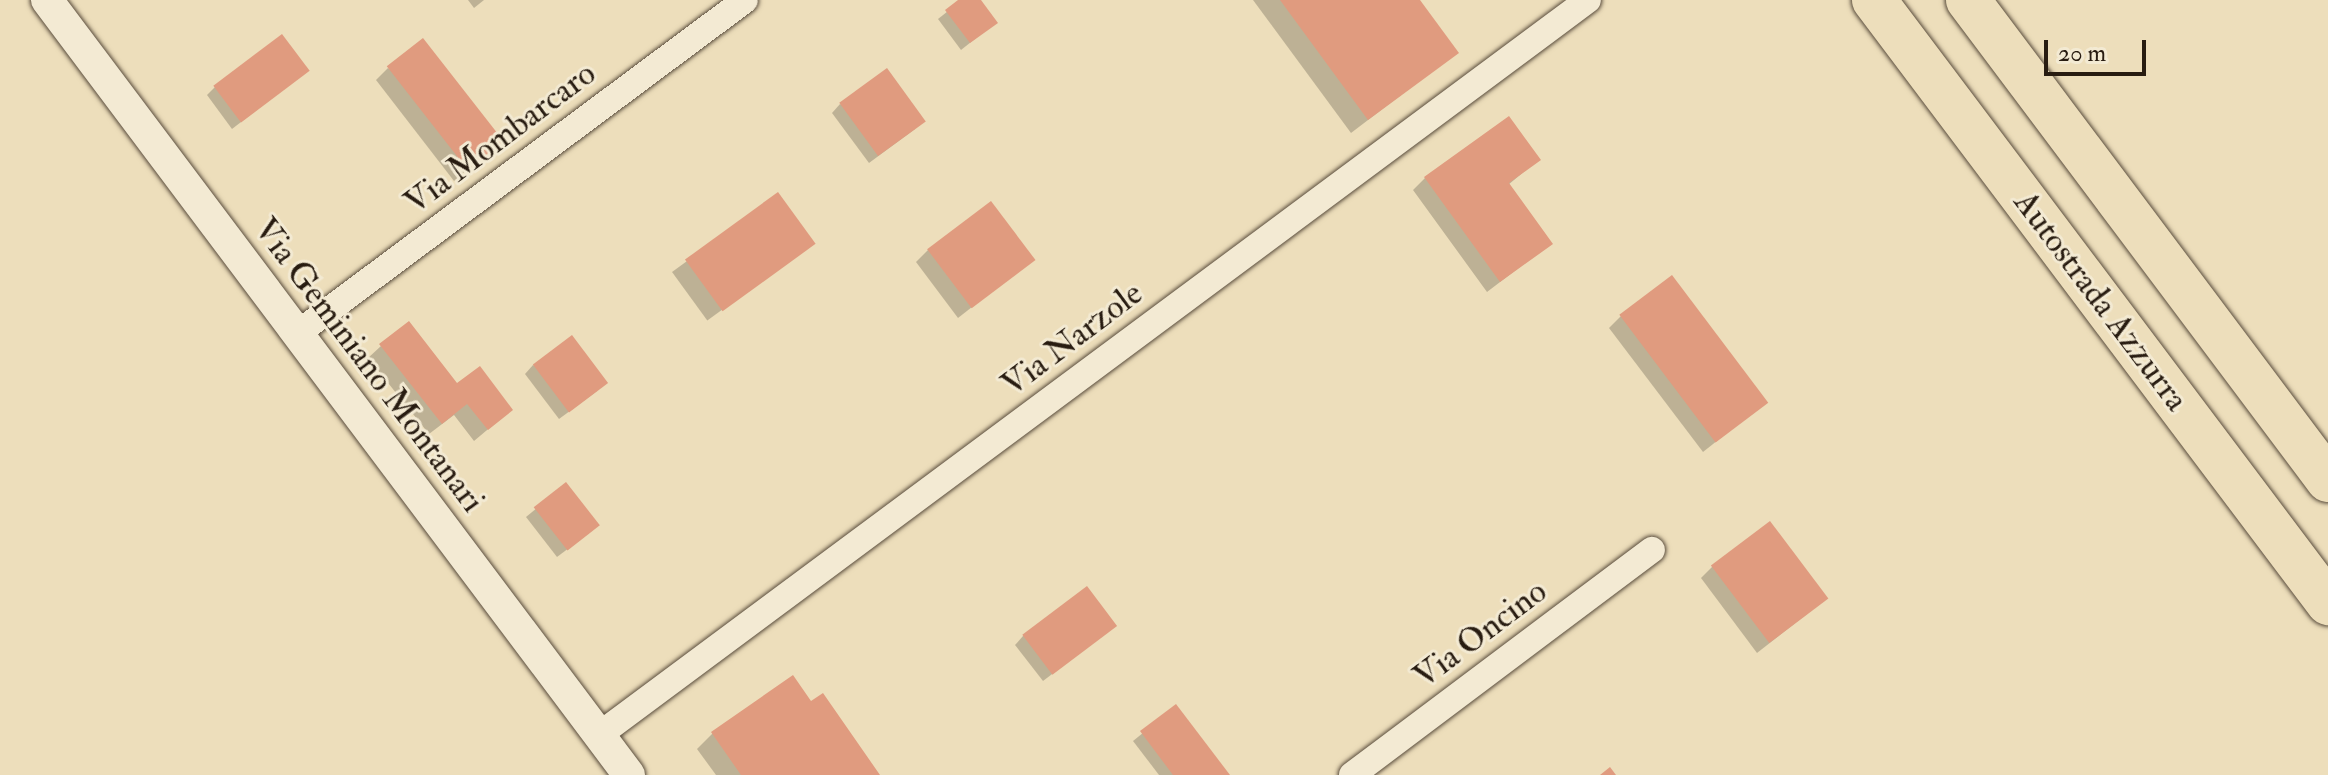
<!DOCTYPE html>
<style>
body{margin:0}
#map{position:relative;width:2328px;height:775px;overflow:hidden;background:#eddebb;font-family:"IM FELL Double Pica",serif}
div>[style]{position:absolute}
.shadow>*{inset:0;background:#0003;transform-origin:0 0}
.building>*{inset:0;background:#e09b7f;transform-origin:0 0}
.roads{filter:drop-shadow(0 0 2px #594c3c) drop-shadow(0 0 2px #594c3c)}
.minor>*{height:26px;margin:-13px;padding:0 13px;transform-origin:13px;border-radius:13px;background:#f3ead3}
.tertiary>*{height:32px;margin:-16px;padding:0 16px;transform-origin:16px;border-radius:16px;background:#f3ead3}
.motorway>*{height:44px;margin:-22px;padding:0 22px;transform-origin:22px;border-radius:22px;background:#eddebb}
span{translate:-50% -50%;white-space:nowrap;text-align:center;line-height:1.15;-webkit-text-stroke:6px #f3ead3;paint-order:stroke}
.street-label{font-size:34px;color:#281c11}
.scale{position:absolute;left:2044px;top:40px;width:102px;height:36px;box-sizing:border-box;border:4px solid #281c11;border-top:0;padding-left:10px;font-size:24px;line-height:28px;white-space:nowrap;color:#281c11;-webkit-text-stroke:6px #f3ead3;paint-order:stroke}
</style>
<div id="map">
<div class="shadow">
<i style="clip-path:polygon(468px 0,484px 0,474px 8px)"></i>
<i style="clip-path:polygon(962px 0,978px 0,995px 23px,961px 50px,938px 19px)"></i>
<i style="clip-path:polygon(1253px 0,1418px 0,1456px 53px,1351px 133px)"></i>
<i style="clip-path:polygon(388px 68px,501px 141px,454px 181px,376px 80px)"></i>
<i style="clip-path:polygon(307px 71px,232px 129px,207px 95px,215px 87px)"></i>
<i style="clip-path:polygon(840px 104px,915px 129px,869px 163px,832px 113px)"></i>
<i style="clip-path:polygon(1538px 160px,1508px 185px,1551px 243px,1487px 292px,1413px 190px,1425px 178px)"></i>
<i style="left:778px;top:195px;width:60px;height:131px;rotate:54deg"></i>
<i style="clip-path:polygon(928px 250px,1032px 260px,958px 318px,916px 262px)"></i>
<i style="clip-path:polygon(1621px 316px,1766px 402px,1703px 452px,1609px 328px)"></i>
<i style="clip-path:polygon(381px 346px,457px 386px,511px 410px,474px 441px,454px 415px,429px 434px,368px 358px)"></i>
<i style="clip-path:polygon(533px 365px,597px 391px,559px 419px,525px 374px)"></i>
<i style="clip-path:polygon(566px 484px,589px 533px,557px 557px,526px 517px)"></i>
<i style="clip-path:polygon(1713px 566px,1826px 599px,1757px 653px,1701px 578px)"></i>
<i style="clip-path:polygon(1115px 626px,1043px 681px,1015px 645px,1023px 636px)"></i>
<i style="clip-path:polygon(810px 704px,878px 775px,716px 775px,697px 749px,713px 733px)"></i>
<i style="clip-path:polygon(1175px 707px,1227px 775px,1159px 775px,1133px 741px)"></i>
</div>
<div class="building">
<i style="clip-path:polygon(958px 0,981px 0,998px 23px,970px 43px,945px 10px)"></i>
<i style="clip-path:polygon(1280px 0,1420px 0,1459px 53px,1368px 120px)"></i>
<i style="left:282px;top:34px;width:46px;height:86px;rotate:53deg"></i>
<i style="left:423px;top:38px;width:131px;height:46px;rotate:52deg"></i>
<i style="left:887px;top:68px;width:66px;height:59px;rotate:54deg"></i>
<i style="clip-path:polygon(1509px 116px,1541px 160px,1509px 183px,1553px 244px,1500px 282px,1424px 177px)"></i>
<i style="left:778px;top:192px;width:64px;height:115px;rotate:54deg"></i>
<i style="left:991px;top:201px;width:74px;height:80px;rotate:53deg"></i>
<i style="left:1672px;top:275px;width:160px;height:66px;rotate:53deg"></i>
<i style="clip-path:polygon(409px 321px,457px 383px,480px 366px,513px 410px,488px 430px,467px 404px,442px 424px,379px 344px)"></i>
<i style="left:572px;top:335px;width:60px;height:49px;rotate:53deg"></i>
<i style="left:566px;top:482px;width:55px;height:41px;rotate:52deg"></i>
<i style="left:1770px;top:521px;width:97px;height:74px;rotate:53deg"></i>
<i style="left:1087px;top:586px;width:50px;height:81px;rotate:53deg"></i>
<i style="clip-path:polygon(793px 675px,811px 701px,823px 693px,880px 775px,741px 775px,711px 732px)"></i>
<i style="clip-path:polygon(1176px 704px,1230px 775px,1173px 775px,1140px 731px)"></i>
<i style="clip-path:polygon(1610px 767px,1616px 775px,1600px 775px)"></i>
</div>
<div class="roads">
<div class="minor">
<i style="left:298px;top:333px;width:557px;rotate:-36.68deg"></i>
<i style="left:599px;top:735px;width:1232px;rotate:-36.62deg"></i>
<i style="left:1352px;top:775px;width:375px;rotate:-36.9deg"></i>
</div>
<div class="tertiary">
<i style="left:47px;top:0;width:969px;rotate:53.09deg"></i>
</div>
<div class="motorway">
<i style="left:1874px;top:0;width:755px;rotate:53.02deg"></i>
<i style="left:1968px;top:0;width:600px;rotate:53.13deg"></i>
</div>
</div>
<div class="street-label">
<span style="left:500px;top:138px;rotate:-37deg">Via Mombarcaro</span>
<span style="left:2101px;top:301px;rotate:53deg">Autostrada Azzurra</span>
<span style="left:1072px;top:339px;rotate:-37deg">Via Narzole</span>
<span style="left:369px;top:365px;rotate:53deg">Via Geminiano Montanari</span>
<span style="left:1480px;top:634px;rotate:-37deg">Via Oncino</span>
</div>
<div class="scale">20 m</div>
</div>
